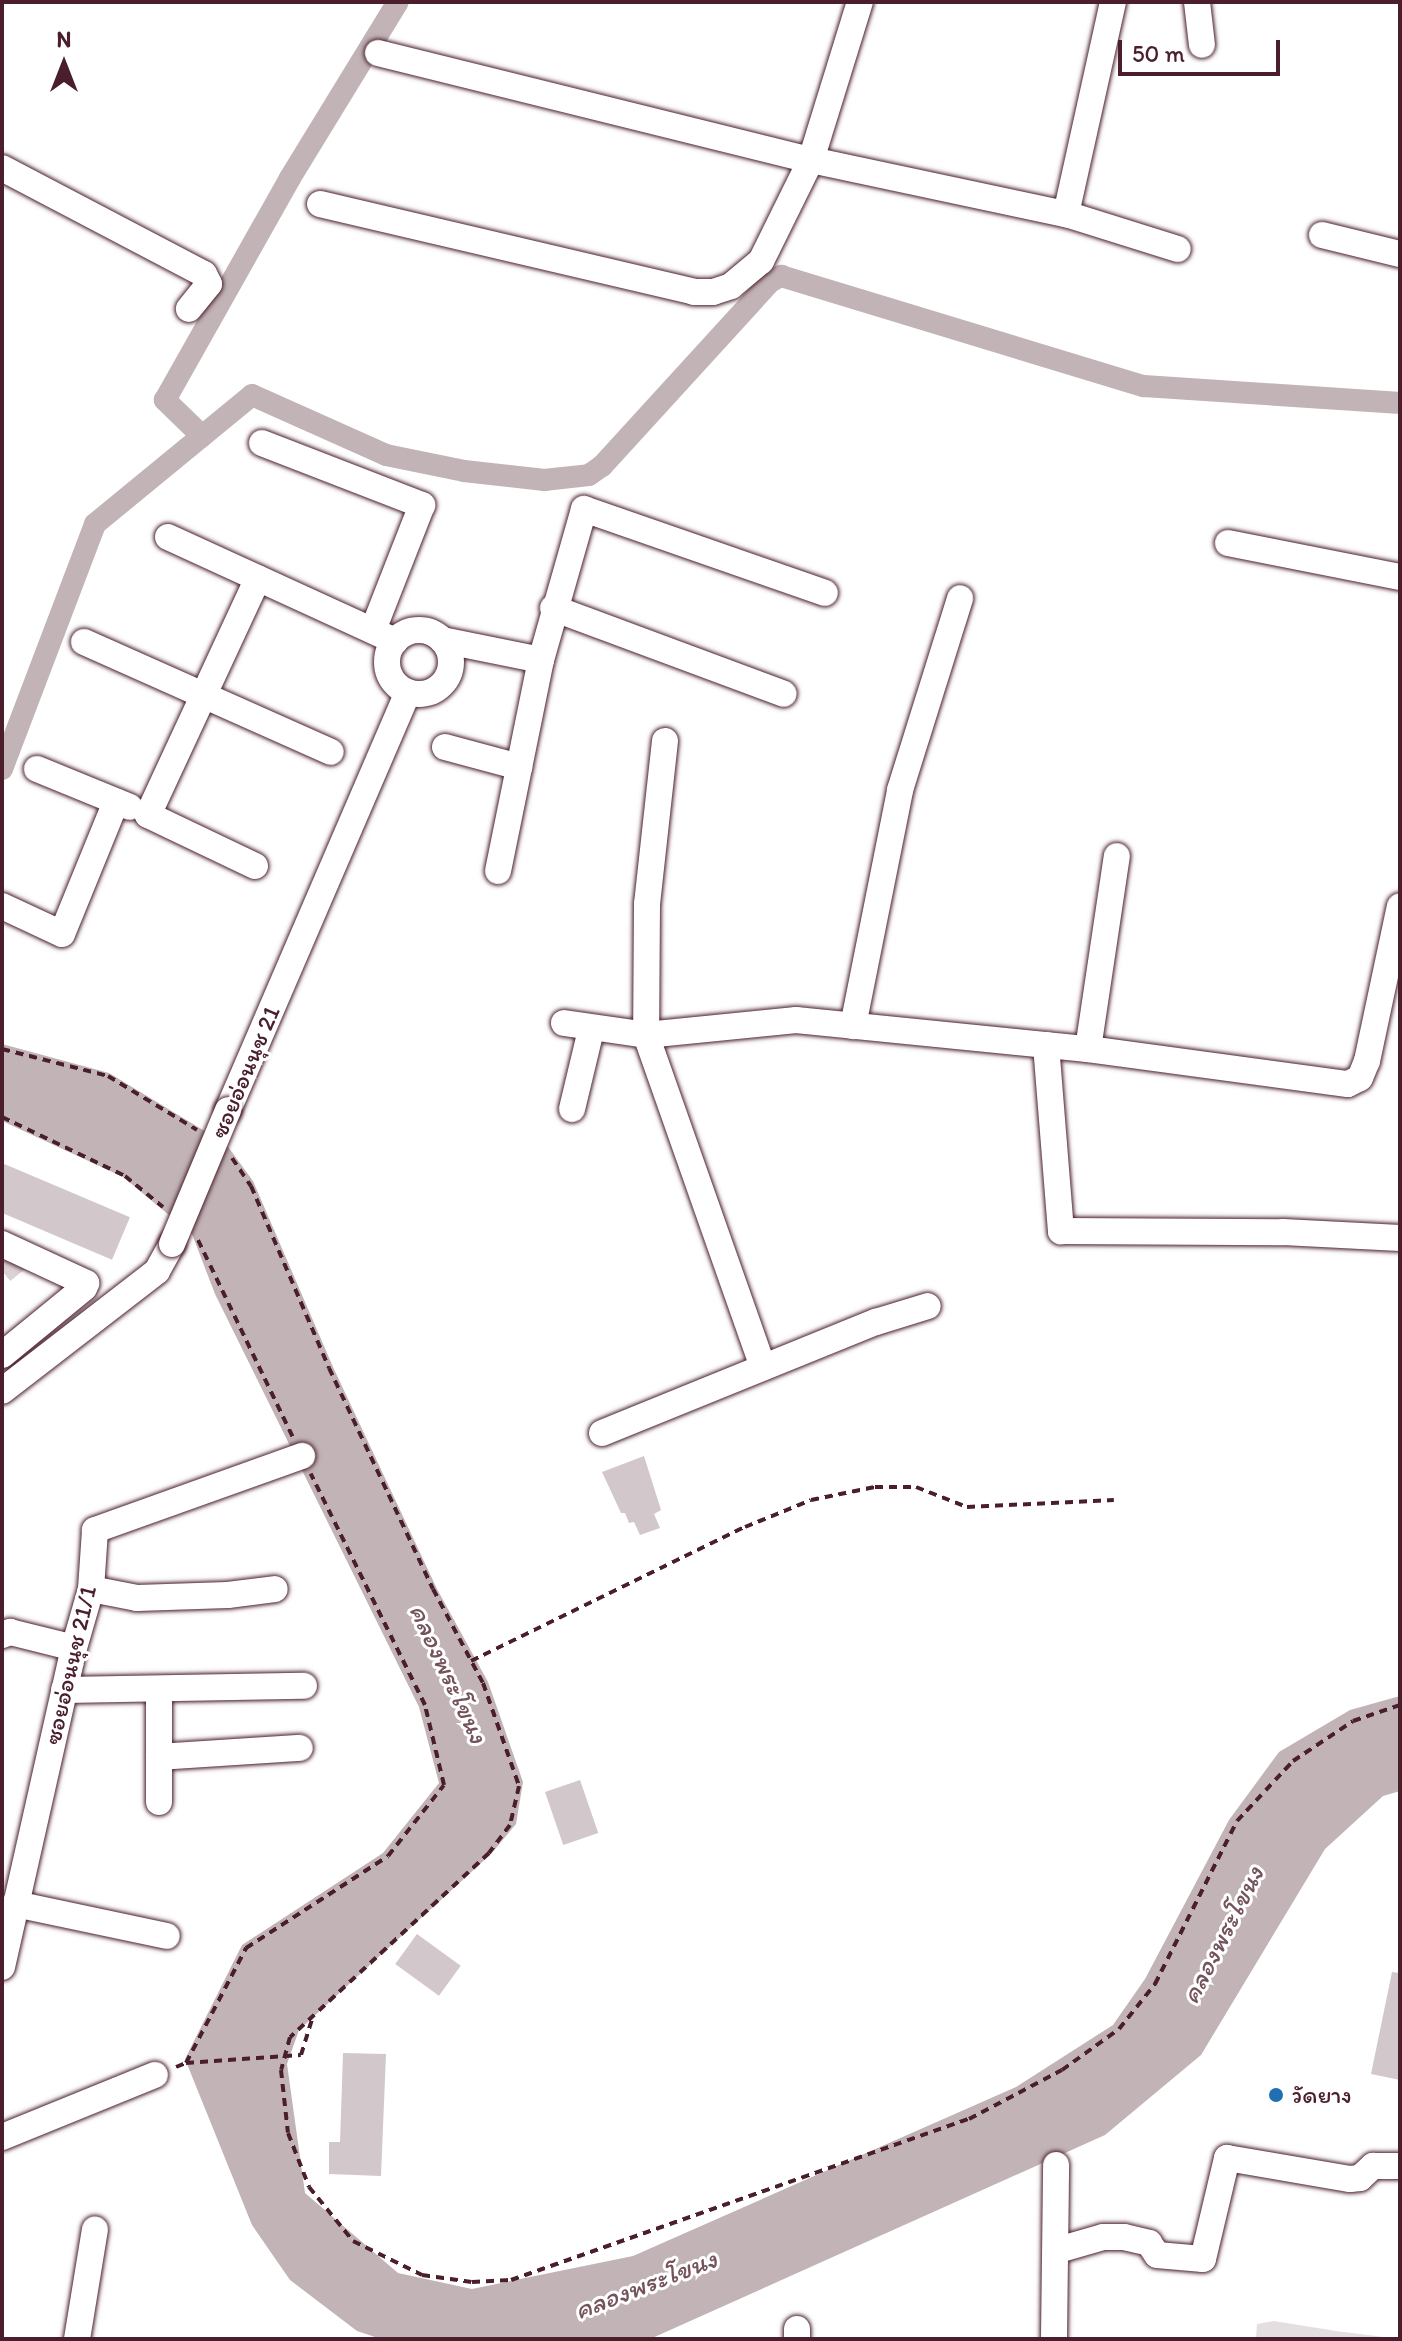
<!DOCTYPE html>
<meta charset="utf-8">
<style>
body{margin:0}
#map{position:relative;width:1402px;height:2341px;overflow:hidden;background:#fff;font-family:Itim,"Playpen Sans Thai",sans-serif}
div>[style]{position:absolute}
.green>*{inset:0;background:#e5dee0}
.water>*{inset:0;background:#c1b3b6}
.canal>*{height:22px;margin:-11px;padding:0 11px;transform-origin:11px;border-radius:11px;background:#c1b3b6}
.building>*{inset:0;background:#d2c7cb;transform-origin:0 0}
.minor-tunnel>*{height:26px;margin-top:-13px;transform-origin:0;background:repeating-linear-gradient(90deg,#dbd2d5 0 26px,transparent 0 39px)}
.path>*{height:4px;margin-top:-2px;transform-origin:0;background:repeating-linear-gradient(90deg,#4a1f2b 0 8px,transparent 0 14px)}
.roads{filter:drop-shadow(0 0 2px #4a1f2b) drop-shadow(0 0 2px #4a1f2b)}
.minor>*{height:26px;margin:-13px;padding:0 13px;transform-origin:13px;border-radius:13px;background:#fff}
.minor>.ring{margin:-13px;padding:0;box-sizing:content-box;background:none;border:26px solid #fff;border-radius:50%}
.bridges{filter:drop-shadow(0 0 2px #4a1f2b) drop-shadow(0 0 2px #4a1f2b)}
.minor-bridge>*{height:26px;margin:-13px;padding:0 13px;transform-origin:13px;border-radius:13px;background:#fff}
.dots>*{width:22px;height:22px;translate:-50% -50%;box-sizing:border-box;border:4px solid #fff;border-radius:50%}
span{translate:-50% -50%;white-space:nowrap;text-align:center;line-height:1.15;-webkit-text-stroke:6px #fff;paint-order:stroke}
.street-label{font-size:24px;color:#4a1f2b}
.poi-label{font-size:24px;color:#4a1f2b}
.left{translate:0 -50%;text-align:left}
.water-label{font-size:26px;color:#74535c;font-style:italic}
.frame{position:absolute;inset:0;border:4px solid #4a1f2b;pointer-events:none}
.north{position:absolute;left:24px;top:24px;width:80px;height:80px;-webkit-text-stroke:6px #fff;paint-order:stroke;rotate:0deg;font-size:22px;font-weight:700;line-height:32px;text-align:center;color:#4a1f2b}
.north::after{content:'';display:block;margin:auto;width:28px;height:36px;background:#4a1f2b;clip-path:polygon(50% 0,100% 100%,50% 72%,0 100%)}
.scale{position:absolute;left:1118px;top:40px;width:162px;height:36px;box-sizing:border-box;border:4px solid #4a1f2b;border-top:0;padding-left:10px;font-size:24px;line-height:28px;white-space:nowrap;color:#4a1f2b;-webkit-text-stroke:6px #fff;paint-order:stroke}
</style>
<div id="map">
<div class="green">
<i style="clip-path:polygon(1274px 2321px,1336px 2331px,1400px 2339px,1256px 2339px,1257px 2324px)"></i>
</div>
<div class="water">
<i style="clip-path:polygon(2px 1044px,109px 1073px,226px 1144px,253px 1181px,333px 1367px,437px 1589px,488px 1682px,523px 1782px,516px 1824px,491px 1854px,299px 2030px,287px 2064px,305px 2193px,398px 2273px,472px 2289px,633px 2256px,1016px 2087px,1113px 2025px,1145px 1979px,1229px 1820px,1279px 1752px,1350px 1710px,1400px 1696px,1400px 1791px,1383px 1796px,1325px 1849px,1201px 2055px,1105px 2135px,650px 2339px,381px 2339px,357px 2331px,290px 2280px,252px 2225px,185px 2059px,242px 1945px,383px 1853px,439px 1783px,419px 1707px,215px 1294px,192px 1234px,123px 1177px,2px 1121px)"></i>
</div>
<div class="canal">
<i style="left:202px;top:436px;width:52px;rotate:-135.8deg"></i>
<i style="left:165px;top:400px;width:255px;rotate:-60.6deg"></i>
<i style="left:290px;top:178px;width:206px;rotate:-58.5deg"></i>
<i style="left:2px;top:769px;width:262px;rotate:-69.2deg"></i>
<i style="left:95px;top:524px;width:203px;rotate:-39.4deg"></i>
<i style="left:252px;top:395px;width:147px;rotate:24.1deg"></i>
<i style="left:386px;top:455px;width:80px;rotate:11.6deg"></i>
<i style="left:464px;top:471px;width:81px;rotate:6.4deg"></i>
<i style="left:544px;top:480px;width:45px;rotate:-6.3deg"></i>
<i style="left:589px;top:475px;width:16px;rotate:-35deg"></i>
<i style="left:602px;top:466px;width:249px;rotate:-47.6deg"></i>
<i style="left:770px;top:282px;width:13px;rotate:-29deg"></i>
<i style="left:781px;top:276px;width:379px;rotate:16.9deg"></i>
<i style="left:1144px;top:386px;width:257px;rotate:3.8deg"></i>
</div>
<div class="building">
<i style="left:2px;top:1163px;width:139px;height:46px;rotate:23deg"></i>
<i style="clip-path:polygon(644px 1456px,661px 1510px,654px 1514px,660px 1528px,640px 1535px,634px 1522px,629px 1523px,625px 1513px,621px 1513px,602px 1472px)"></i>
<i style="left:580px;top:1780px;width:56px;height:37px;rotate:71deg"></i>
<i style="left:417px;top:1934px;width:54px;height:37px;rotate:36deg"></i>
<i style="clip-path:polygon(1392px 1972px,1400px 1973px,1400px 2080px,1371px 2074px)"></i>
<i style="clip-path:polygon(343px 2053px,386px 2054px,381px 2176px,329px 2174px,329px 2142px,340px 2142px)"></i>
</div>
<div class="minor-tunnel">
<i style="left:2px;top:1271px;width:27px;rotate:-39deg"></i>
</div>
<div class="path">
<i style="left:2px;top:1049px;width:109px;rotate:14.3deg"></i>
<i style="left:108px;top:1076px;width:104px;rotate:31.2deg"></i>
<i style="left:2px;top:1117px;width:136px;rotate:25.6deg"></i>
<i style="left:125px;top:1176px;width:49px;rotate:39.2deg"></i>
<i style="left:232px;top:1158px;width:34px;rotate:56deg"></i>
<i style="left:251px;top:1186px;width:198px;rotate:66.8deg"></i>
<i style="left:329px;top:1368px;width:244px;rotate:64.8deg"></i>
<i style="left:433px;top:1589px;width:106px;rotate:62deg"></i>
<i style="left:483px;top:1683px;width:109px;rotate:70.7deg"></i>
<i style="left:519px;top:1786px;width:40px;rotate:103deg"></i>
<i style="left:510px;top:1825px;width:35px;rotate:127deg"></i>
<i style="left:489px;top:1853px;width:271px;rotate:137.2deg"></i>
<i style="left:290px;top:2037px;width:34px;rotate:105deg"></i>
<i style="left:281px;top:2070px;width:63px;rotate:83.7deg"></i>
<i style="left:288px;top:2133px;width:58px;rotate:68.7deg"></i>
<i style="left:309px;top:2187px;width:70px;rotate:50.8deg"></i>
<i style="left:353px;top:2241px;width:77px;rotate:26.2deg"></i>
<i style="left:422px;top:2275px;width:50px;rotate:8deg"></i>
<i style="left:472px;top:2282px;width:39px;rotate:-3deg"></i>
<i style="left:511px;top:2280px;width:485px;rotate:-19.4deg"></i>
<i style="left:969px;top:2119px;width:105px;rotate:-27.8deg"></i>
<i style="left:1062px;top:2070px;width:70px;rotate:-35.7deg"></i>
<i style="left:1119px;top:2029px;width:58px;rotate:-51.3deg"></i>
<i style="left:1155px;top:1984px;width:182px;rotate:-63.3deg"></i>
<i style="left:1237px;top:1821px;width:82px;rotate:-47deg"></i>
<i style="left:1293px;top:1761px;width:72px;rotate:-33.7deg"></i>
<i style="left:1353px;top:1721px;width:50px;rotate:-18.8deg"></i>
<i style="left:198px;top:1240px;width:219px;rotate:64.3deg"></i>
<i style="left:471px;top:1661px;width:305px;rotate:-26.1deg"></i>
<i style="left:745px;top:1527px;width:71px;rotate:-22.2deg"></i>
<i style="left:811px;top:1500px;width:65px;rotate:-11.5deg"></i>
<i style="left:875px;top:1487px;width:41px"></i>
<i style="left:916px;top:1487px;width:55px;rotate:21.4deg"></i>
<i style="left:967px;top:1507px;width:147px;rotate:-2.7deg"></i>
<i style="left:186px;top:2063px;width:130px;rotate:-62.4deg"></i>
<i style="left:246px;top:1948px;width:169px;rotate:-32.9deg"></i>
<i style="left:388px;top:1856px;width:90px;rotate:-51.7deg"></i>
<i style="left:444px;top:1785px;width:82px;rotate:-103.4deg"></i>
<i style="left:425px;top:1705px;width:258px;rotate:-116.3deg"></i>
<i style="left:176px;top:2067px;width:11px;rotate:-22deg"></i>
<i style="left:186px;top:2063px;width:115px;rotate:-4deg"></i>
<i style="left:301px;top:2055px;width:41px;rotate:-72.9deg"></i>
</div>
<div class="roads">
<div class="minor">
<i style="left:1197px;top:2px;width:43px;rotate:83.4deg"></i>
<i style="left:378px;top:53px;width:446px;rotate:13.9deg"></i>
<i style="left:811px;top:160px;width:165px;rotate:-72.8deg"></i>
<i style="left:2px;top:168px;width:228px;rotate:27.7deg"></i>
<i style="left:204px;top:274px;width:11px;rotate:63deg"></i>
<i style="left:209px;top:284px;width:32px;rotate:129deg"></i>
<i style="left:320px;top:204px;width:384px;rotate:13.2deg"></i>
<i style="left:694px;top:292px;width:19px"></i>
<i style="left:713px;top:292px;width:19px;rotate:-18deg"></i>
<i style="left:731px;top:286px;width:39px;rotate:-40deg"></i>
<i style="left:761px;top:261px;width:113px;rotate:-63.7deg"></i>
<i style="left:811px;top:160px;width:261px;rotate:12deg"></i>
<i style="left:1066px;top:214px;width:117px;rotate:17.4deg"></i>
<i style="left:1066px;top:214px;width:217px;rotate:-77.5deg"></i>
<i style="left:1322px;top:235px;width:80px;rotate:13.7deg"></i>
<i style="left:262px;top:443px;width:172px;rotate:21.2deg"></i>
<i style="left:422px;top:505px;width:134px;rotate:111.4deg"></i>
<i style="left:168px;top:537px;width:250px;rotate:24.6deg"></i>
<i style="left:1228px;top:543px;width:175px;rotate:11.2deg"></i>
<i style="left:553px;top:608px;width:246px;rotate:20.4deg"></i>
<i class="ring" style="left:387px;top:630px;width:38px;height:38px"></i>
<i style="left:442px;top:640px;width:101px;rotate:11.4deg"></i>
<i style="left:541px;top:660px;width:157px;rotate:-74.1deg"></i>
<i style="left:584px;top:509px;width:255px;rotate:19.2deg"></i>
<i style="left:84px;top:642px;width:270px;rotate:24deg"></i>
<i style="left:665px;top:741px;width:164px;rotate:96.3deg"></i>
<i style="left:647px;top:904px;width:131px;rotate:90.4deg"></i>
<i style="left:646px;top:1035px;width:352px;rotate:70.6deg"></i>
<i style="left:445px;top:747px;width:77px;rotate:15.1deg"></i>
<i style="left:37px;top:769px;width:100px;rotate:22.2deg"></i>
<i style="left:255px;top:866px;width:119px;rotate:-154.5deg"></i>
<i style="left:148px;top:815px;width:261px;rotate:-65.1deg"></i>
<i style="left:498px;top:871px;width:215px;rotate:-78.5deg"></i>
<i style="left:2px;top:906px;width:66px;rotate:25deg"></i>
<i style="left:62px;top:934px;width:143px;rotate:-67.8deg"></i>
<i style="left:564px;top:1023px;width:83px;rotate:8.3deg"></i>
<i style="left:646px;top:1035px;width:151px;rotate:-5.7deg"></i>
<i style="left:796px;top:1020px;width:293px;rotate:5.7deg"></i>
<i style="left:1088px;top:1049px;width:262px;rotate:7.7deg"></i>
<i style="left:1348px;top:1084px;width:13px;rotate:-27deg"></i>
<i style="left:1360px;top:1078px;width:18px;rotate:-68deg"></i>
<i style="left:1367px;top:1061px;width:158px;rotate:-78deg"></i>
<i style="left:853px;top:1026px;width:241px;rotate:-78.7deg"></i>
<i style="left:900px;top:790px;width:201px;rotate:-72.6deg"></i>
<i style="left:1046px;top:1045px;width:187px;rotate:85.4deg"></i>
<i style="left:1061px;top:1231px;width:222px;rotate:0.3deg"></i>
<i style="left:1283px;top:1232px;width:117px;rotate:2.9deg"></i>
<i style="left:1088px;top:1049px;width:195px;rotate:-81.5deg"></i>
<i style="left:572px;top:1109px;width:81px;rotate:-76.5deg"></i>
<i style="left:228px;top:1110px;width:455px;rotate:-66.7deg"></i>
<i style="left:2px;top:1244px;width:93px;rotate:24.9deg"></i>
<i style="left:86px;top:1283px;width:5px;rotate:112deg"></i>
<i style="left:84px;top:1288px;width:106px;rotate:140.7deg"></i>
<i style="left:2px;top:1391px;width:196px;rotate:-37.7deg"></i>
<i style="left:157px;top:1271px;width:31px;rotate:-61deg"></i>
<i style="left:602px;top:1433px;width:296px;rotate:-22.1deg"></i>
<i style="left:876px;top:1322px;width:54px;rotate:-17.1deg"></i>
<i style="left:91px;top:1589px;width:47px;rotate:11.1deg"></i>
<i style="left:137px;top:1598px;width:91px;rotate:-1.9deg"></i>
<i style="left:228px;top:1595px;width:47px;rotate:-7.3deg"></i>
<i style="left:2px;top:1635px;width:9px;rotate:-21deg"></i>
<i style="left:10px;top:1632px;width:66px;rotate:14deg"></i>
<i style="left:159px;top:1689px;width:113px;rotate:90deg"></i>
<i style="left:64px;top:1690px;width:240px;rotate:-1deg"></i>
<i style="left:159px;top:1757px;width:141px;rotate:-3.7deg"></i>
<i style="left:15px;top:1904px;width:155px;rotate:11.9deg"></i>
<i style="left:2px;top:1967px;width:327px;rotate:-77.3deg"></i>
<i style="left:74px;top:1648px;width:61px;rotate:-73.9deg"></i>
<i style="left:91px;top:1589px;width:59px;rotate:-86.1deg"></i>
<i style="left:95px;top:1530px;width:220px;rotate:-19.7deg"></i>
<i style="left:2px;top:2137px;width:165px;rotate:-22.1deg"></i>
<i style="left:1058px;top:2250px;width:47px;rotate:-16.1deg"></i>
<i style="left:1103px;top:2237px;width:21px"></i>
<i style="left:1124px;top:2237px;width:26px;rotate:13deg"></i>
<i style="left:1149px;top:2243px;width:14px;rotate:56deg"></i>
<i style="left:1157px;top:2255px;width:46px;rotate:5deg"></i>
<i style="left:1203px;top:2259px;width:104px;rotate:-76.6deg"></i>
<i style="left:1227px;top:2158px;width:125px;rotate:9.7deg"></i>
<i style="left:1350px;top:2179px;width:10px;rotate:-6deg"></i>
<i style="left:1360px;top:2178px;width:18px;rotate:-43deg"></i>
<i style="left:1373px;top:2166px;width:27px"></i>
<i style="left:797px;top:2329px;width:10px;rotate:90deg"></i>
<i style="left:77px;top:2339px;width:111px;rotate:-80.7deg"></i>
<i style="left:1054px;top:2339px;width:174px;rotate:-89.3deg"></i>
</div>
</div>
<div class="bridges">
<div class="minor-bridge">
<i style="left:172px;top:1244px;width:145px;rotate:-67.3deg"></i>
</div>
</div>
<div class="dots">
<i style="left:1276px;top:2095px;background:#1f6fb2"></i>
</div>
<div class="street-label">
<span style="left:245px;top:1072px;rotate:-67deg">ซอยอ่อนนุช 21</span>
<span style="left:70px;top:1665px;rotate:-77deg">ซอยอ่อนนุช 21/1</span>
</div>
<div class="poi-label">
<span class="left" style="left:1292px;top:2095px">วัดยาง</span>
</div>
<div class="water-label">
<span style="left:448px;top:1674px;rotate:65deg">คลองพระโขนง</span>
<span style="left:1223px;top:1935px;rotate:-63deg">คลองพระโขนง</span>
<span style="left:646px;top:2285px;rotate:-21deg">คลองพระโขนง</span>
</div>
<div class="frame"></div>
<div class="north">N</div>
<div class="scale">50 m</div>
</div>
